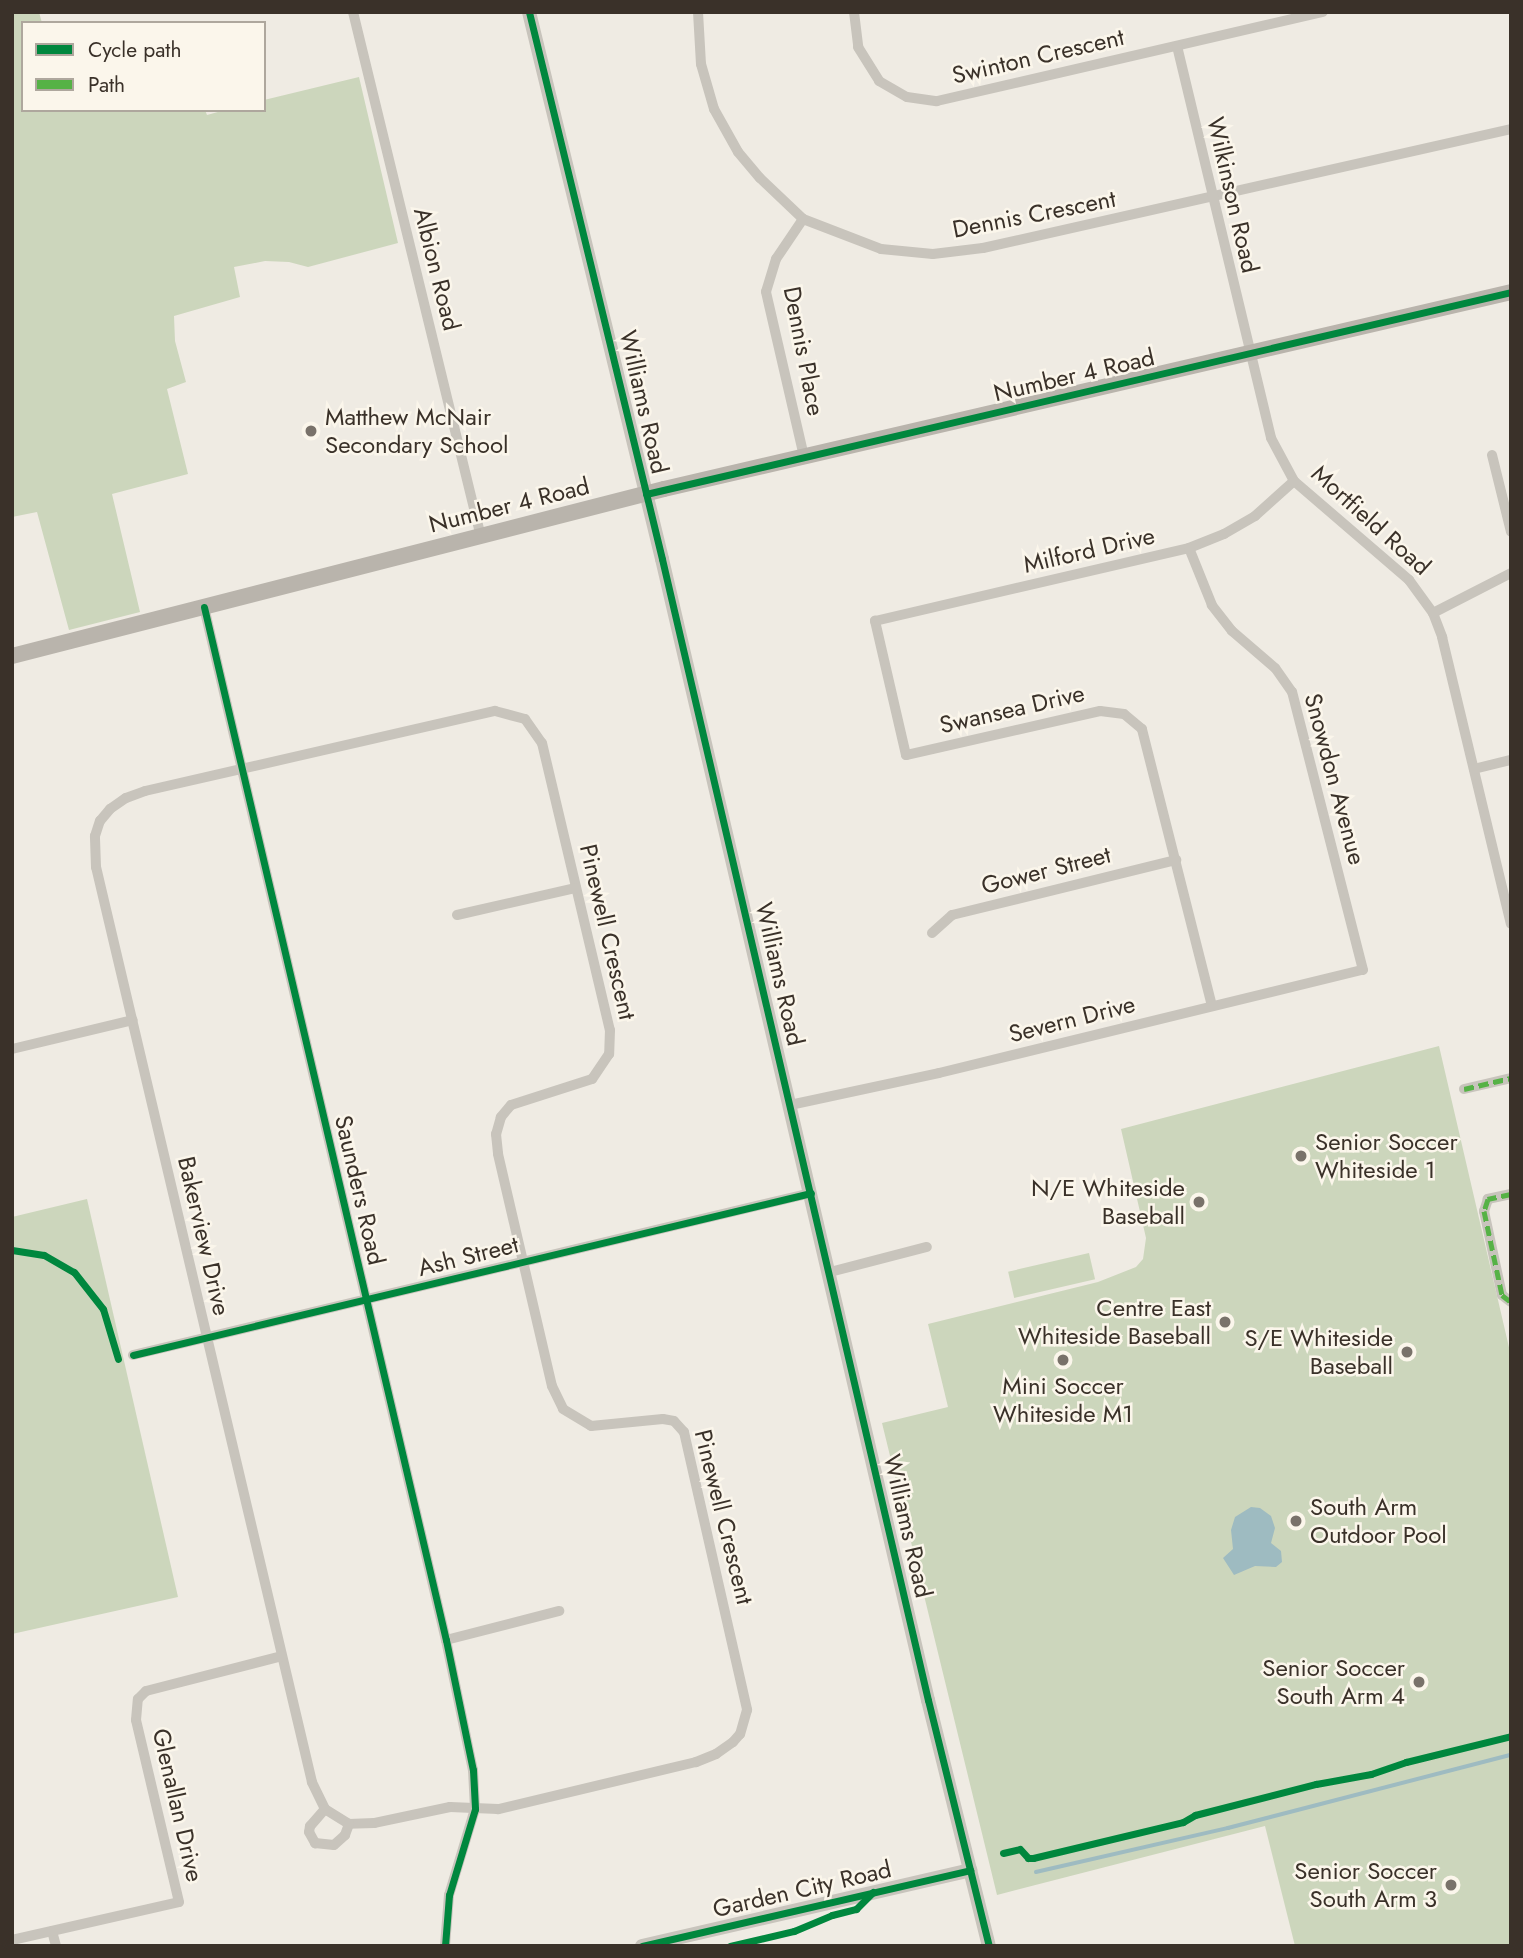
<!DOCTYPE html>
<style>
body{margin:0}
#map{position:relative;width:1523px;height:1958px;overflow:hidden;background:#efebe3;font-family:Jost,sans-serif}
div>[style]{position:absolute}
.green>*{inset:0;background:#ccd6bc;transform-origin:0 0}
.water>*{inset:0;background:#9ebbc1}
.stream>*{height:3.5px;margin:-1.75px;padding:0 1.75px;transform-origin:1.75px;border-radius:1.75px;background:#9ebbc1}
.minor>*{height:10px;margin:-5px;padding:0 5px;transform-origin:5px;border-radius:5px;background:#c8c4bc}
.tertiary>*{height:14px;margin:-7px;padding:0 7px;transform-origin:7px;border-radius:7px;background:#c8c4bc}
.secondary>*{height:16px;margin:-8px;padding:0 8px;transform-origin:8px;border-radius:8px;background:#b9b4ac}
.quiet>*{height:5px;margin-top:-2.5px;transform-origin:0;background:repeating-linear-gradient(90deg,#56b246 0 10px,transparent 0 15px)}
.cycleway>*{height:7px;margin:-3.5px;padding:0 3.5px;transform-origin:3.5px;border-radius:3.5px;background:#00873e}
.dots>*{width:19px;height:19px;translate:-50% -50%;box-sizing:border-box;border:4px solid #fbf6eb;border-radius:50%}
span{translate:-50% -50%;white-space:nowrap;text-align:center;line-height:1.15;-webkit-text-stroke:5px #fbf6eb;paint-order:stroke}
.street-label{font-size:24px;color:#3a3129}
.poi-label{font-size:24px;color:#3a3129}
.left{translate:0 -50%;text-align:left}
.right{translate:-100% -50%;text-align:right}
.frame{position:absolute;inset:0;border:14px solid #3a3129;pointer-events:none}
.legend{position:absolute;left:21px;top:21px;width:245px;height:91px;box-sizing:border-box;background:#fbf6eb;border:2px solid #aea79d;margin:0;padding:9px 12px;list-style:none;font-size:21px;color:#3a3129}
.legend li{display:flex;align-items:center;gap:14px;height:35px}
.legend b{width:35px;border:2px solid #aea79d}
</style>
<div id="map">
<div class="green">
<i style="clip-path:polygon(21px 12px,39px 12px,42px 23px,23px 23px,23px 110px,205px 110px,207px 115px,225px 110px,264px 110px,264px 100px,359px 77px,398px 243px,308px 267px,289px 262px,265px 261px,234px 267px,240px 297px,174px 316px,175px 341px,186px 382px,167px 389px,188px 474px,112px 494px,140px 612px,69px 630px,37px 512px,12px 517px,12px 14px)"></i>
<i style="clip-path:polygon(1439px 1046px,1511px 1356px,1511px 1946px,1295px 1946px,1265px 1826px,997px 1895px,882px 1423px,948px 1407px,928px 1324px,1098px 1282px,1136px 1267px,1143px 1259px,1146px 1238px,1121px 1129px)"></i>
<i style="clip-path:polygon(87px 1199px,178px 1597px,12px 1634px,12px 1217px)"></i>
<i style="left:1089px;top:1253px;width:27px;height:83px;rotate:77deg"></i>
</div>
<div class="water">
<i style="clip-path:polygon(1251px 1507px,1260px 1508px,1271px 1516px,1275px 1528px,1271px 1543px,1281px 1551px,1282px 1562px,1276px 1567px,1255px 1566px,1234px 1575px,1223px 1558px,1233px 1549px,1231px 1530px,1235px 1517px)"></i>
</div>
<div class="stream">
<i style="left:1036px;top:1872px;width:197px;rotate:-12.9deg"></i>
<i style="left:1228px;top:1828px;width:292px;rotate:-14.5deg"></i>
</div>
<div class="minor">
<i style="left:353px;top:12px;width:540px;rotate:76.3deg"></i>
<i style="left:698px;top:12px;width:52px;rotate:86.7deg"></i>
<i style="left:701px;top:64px;width:47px;rotate:73.9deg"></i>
<i style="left:714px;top:109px;width:49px;rotate:60.8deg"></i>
<i style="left:738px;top:152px;width:34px;rotate:50deg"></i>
<i style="left:760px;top:178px;width:59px;rotate:43.6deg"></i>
<i style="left:803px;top:219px;width:84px;rotate:21deg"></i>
<i style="left:881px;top:249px;width:52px;rotate:5.5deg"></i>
<i style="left:933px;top:254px;width:50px;rotate:-6.8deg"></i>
<i style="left:983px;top:248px;width:541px;rotate:-12.7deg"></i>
<i style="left:854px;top:12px;width:35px;rotate:83deg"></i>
<i style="left:858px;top:47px;width:40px;rotate:58deg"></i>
<i style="left:879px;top:81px;width:32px;rotate:30deg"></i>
<i style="left:907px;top:97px;width:30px;rotate:8deg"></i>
<i style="left:937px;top:101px;width:396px;rotate:-13deg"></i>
<i style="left:1177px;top:46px;width:403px;rotate:76.5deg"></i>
<i style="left:1271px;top:438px;width:49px;rotate:61.9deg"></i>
<i style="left:1294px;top:481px;width:152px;rotate:40.7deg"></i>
<i style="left:1409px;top:580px;width:41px;rotate:54deg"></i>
<i style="left:1433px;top:613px;width:26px;rotate:69deg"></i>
<i style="left:1442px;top:637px;width:295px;rotate:76.5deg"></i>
<i style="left:803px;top:219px;width:48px;rotate:124deg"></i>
<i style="left:776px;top:259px;width:34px;rotate:107deg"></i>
<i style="left:766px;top:292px;width:169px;rotate:77deg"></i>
<i style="left:1492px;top:455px;width:79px;rotate:76.1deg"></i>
<i style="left:204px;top:607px;width:1061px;rotate:76.82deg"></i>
<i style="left:446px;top:1640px;width:133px;rotate:78.3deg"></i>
<i style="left:473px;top:1770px;width:39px;rotate:87deg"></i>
<i style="left:475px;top:1809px;width:90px;rotate:106.8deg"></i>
<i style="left:449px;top:1895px;width:51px;rotate:94.5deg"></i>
<i style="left:1433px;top:613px;width:88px;rotate:-27.1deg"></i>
<i style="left:495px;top:711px;width:31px;rotate:15deg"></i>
<i style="left:525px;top:719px;width:29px;rotate:55deg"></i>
<i style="left:542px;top:743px;width:295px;rotate:76.7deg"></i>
<i style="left:610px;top:1030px;width:24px;rotate:92deg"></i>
<i style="left:609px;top:1054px;width:30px;rotate:124deg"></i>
<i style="left:592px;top:1079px;width:85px;rotate:162.2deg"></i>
<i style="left:511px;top:1105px;width:16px;rotate:130deg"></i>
<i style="left:501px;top:1117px;width:18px;rotate:106deg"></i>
<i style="left:496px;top:1134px;width:20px;rotate:84deg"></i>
<i style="left:498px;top:1154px;width:238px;rotate:76.9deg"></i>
<i style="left:552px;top:1386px;width:25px;rotate:64deg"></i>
<i style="left:563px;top:1409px;width:33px;rotate:31deg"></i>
<i style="left:591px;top:1426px;width:72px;rotate:-5.6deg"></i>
<i style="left:663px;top:1419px;width:11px;rotate:10deg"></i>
<i style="left:674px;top:1421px;width:15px;rotate:48deg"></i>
<i style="left:684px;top:1432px;width:285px;rotate:77.2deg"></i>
<i style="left:747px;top:1710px;width:25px;rotate:106deg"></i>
<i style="left:740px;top:1734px;width:11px;rotate:131deg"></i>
<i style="left:733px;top:1742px;width:21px;rotate:145deg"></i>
<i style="left:716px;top:1754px;width:22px;rotate:158deg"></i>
<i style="left:696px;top:1762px;width:204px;rotate:166.6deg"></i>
<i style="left:498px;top:1809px;width:48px;rotate:-177.6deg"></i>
<i style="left:450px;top:1807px;width:78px;rotate:168.1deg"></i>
<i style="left:374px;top:1823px;width:25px;rotate:178deg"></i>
<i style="left:349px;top:1824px;width:28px;rotate:-148deg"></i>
<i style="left:325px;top:1809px;width:30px;rotate:-116deg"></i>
<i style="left:312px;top:1782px;width:940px;rotate:-103.28deg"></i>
<i style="left:96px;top:867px;width:31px;rotate:-92deg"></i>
<i style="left:95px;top:836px;width:16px;rotate:-72deg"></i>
<i style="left:100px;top:821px;width:16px;rotate:-50deg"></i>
<i style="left:110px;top:809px;width:19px;rotate:-35deg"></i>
<i style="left:126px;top:798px;width:20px;rotate:-20deg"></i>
<i style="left:145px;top:791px;width:359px;rotate:-12.9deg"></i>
<i style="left:1474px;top:769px;width:38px;rotate:-14deg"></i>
<i style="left:457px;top:915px;width:122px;rotate:-12.8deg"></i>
<i style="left:932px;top:933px;width:27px;rotate:-42deg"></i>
<i style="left:952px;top:915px;width:231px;rotate:-13.8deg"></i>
<i style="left:1212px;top:1006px;width:286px;rotate:-104.2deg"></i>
<i style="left:1142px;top:729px;width:23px;rotate:-140deg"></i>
<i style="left:1124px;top:714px;width:24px;rotate:-173deg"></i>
<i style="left:1100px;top:711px;width:199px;rotate:167.2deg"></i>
<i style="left:906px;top:755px;width:138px;rotate:-103deg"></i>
<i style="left:875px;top:621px;width:322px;rotate:-13.1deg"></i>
<i style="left:1189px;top:548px;width:38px;rotate:-22deg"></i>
<i style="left:1224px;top:534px;width:36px;rotate:-30deg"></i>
<i style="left:1255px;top:516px;width:52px;rotate:-41.9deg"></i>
<i style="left:12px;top:1049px;width:124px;rotate:-13.5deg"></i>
<i style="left:1464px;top:1089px;width:48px;rotate:-13.2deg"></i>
<i style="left:790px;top:1105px;width:152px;rotate:-12.1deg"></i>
<i style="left:939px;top:1073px;width:436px;rotate:-13.7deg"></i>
<i style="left:1363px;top:970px;width:287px;rotate:-104.3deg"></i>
<i style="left:1292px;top:692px;width:29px;rotate:-125deg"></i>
<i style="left:1275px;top:668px;width:57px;rotate:-139.3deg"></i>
<i style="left:1232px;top:631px;width:33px;rotate:-128deg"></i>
<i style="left:1212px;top:605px;width:61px;rotate:-112deg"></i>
<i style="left:1511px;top:1194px;width:24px;rotate:168deg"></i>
<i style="left:1488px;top:1199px;width:13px;rotate:108deg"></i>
<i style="left:1484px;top:1211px;width:86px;rotate:77.9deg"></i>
<i style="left:1502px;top:1295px;width:11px;rotate:38deg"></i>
<i style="left:830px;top:1272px;width:100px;rotate:-14.5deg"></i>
<i style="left:133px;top:1355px;width:697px;rotate:-13.44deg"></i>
<i style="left:446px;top:1640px;width:117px;rotate:-14.4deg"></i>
<i style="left:325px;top:1809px;width:23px;rotate:131deg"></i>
<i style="left:310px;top:1826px;width:6px;rotate:99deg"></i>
<i style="left:309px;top:1832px;width:13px;rotate:61deg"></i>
<i style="left:315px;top:1843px;width:19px;rotate:6deg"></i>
<i style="left:334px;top:1845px;width:15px;rotate:-42deg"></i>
<i style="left:345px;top:1835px;width:12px;rotate:-70deg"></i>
<i style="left:52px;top:1931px;width:16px;rotate:75deg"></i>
<i style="left:12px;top:1940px;width:171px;rotate:-12.8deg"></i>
<i style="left:179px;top:1902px;width:187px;rotate:-103.3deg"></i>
<i style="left:136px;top:1720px;width:21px;rotate:-85deg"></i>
<i style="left:138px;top:1699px;width:11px;rotate:-45deg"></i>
<i style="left:146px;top:1691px;width:140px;rotate:-14.4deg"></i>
</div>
<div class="tertiary">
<i style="left:529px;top:12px;width:563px;rotate:76.33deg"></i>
<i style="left:662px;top:559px;width:1172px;rotate:76.88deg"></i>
<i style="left:928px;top:1700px;width:253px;rotate:76.1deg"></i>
<i style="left:642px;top:1946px;width:337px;rotate:-13deg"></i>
</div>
<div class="secondary">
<i style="left:12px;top:656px;width:673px;rotate:-14.37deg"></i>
<i style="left:664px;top:489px;width:870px;rotate:-13.09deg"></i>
</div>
<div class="quiet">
<i style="left:1464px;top:1089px;width:48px;rotate:-13.2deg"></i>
<i style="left:1511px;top:1194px;width:24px;rotate:168deg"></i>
<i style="left:1488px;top:1199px;width:13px;rotate:108deg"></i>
<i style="left:1484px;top:1211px;width:86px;rotate:77.9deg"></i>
<i style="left:1502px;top:1295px;width:11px;rotate:38deg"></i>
</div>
<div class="cycleway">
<i style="left:529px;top:12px;width:563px;rotate:76.33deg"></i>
<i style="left:662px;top:559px;width:1172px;rotate:76.88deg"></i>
<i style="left:928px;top:1700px;width:253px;rotate:76.1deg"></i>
<i style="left:646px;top:494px;width:888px;rotate:-13.14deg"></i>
<i style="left:204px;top:607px;width:1061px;rotate:76.82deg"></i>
<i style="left:446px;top:1640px;width:133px;rotate:78.3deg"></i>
<i style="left:473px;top:1770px;width:39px;rotate:87deg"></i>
<i style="left:475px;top:1809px;width:90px;rotate:106.8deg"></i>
<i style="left:449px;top:1895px;width:51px;rotate:94.5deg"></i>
<i style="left:12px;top:1250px;width:32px;rotate:9deg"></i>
<i style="left:44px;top:1255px;width:34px;rotate:30deg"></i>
<i style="left:74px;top:1272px;width:47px;rotate:51.9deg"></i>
<i style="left:103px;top:1309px;width:52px;rotate:73.3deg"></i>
<i style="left:133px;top:1355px;width:697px;rotate:-13.44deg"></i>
<i style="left:1003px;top:1853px;width:17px;rotate:-13deg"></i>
<i style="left:1020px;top:1849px;width:12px;rotate:48deg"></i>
<i style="left:1028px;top:1858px;width:5px"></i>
<i style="left:1033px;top:1858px;width:154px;rotate:-13.5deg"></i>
<i style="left:1183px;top:1822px;width:14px;rotate:-30deg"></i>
<i style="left:1195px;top:1815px;width:125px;rotate:-14.4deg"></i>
<i style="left:1316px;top:1784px;width:56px;rotate:-10.3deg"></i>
<i style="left:1371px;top:1774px;width:37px;rotate:-19deg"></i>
<i style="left:1406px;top:1762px;width:108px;rotate:-13.9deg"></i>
<i style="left:642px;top:1946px;width:337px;rotate:-13deg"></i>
<i style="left:730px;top:1946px;width:66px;rotate:-13.2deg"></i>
<i style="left:794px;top:1931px;width:41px;rotate:-22.8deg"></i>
<i style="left:832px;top:1915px;width:25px;rotate:-14deg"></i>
<i style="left:856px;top:1909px;width:24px;rotate:-45deg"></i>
</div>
<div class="dots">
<i style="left:311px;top:431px;background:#79726a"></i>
<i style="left:1301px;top:1156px;background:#79726a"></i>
<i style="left:1199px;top:1202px;background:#79726a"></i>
<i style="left:1225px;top:1322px;background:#79726a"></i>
<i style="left:1407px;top:1352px;background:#79726a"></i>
<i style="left:1063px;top:1360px;background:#79726a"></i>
<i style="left:1296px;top:1521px;background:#79726a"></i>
<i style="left:1419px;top:1682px;background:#79726a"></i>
<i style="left:1451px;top:1885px;background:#79726a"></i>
</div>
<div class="street-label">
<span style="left:1038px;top:56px;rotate:-13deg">Swinton Crescent</span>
<span style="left:1233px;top:195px;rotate:77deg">Wilkinson Road</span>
<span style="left:1034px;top:214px;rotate:-11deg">Dennis Crescent</span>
<span style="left:437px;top:269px;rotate:76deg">Albion Road</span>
<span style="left:804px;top:351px;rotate:79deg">Dennis Place</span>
<span style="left:1074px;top:375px;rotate:-13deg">Number 4 Road</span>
<span style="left:644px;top:402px;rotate:77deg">Williams Road</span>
<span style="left:509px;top:505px;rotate:-14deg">Number 4 Road</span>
<span style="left:1371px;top:520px;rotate:42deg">Mortfield Road</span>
<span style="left:1089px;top:550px;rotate:-13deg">Milford Drive</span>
<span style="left:1012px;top:709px;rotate:-13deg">Swansea Drive</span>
<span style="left:1335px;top:779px;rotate:75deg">Snowdon Avenue</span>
<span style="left:1046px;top:870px;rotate:-14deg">Gower Street</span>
<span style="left:608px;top:932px;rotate:77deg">Pinewell Crescent</span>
<span style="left:780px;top:974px;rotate:77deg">Williams Road</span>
<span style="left:1072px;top:1019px;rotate:-14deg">Severn Drive</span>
<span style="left:360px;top:1190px;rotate:77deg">Saunders Road</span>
<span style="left:204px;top:1236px;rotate:77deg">Bakerview Drive</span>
<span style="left:468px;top:1256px;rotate:-14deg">Ash Street</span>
<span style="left:724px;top:1517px;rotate:76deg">Pinewell Crescent</span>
<span style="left:908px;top:1526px;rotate:77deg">Williams Road</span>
<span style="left:178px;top:1805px;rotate:77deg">Glenallan Drive</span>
<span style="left:802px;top:1889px;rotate:-13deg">Garden City Road</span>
</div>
<div class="poi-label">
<span class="left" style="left:325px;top:431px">Matthew McNair<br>Secondary School</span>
<span class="left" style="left:1315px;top:1156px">Senior Soccer<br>Whiteside 1</span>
<span class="right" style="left:1185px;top:1202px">N/E Whiteside<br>Baseball</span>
<span class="right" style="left:1211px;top:1322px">Centre East<br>Whiteside Baseball</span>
<span class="right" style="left:1393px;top:1352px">S/E Whiteside<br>Baseball</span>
<span style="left:1063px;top:1400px">Mini Soccer<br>Whiteside M1</span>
<span class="left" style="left:1310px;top:1521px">South Arm<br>Outdoor Pool</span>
<span class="right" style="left:1405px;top:1682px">Senior Soccer<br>South Arm 4</span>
<span class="right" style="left:1437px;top:1885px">Senior Soccer<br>South Arm 3</span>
</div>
<div class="frame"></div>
<ul class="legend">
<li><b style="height:9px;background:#00873e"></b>Cycle path</li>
<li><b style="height:9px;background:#56b246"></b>Path</li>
</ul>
</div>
